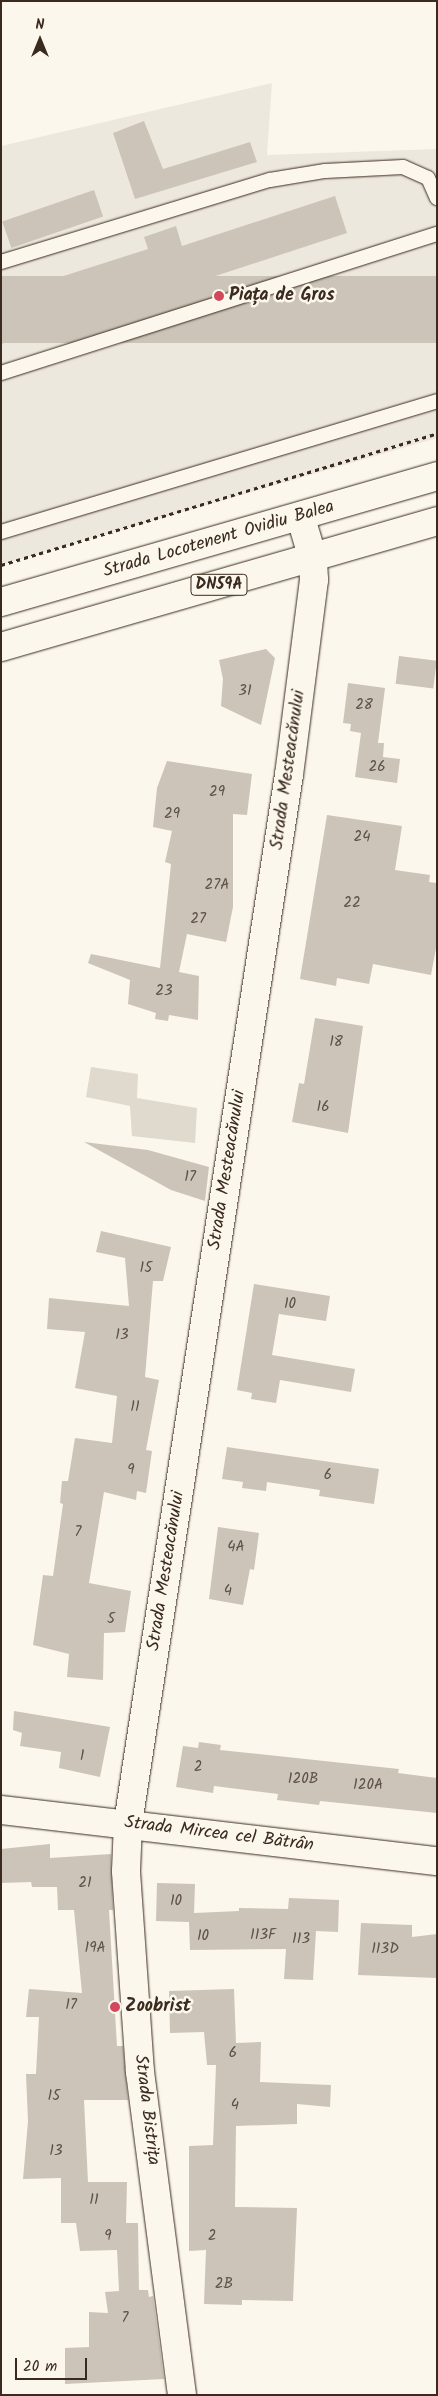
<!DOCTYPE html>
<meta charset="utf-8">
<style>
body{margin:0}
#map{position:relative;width:438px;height:2396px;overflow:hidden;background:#fbf7ec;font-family:Kalam,sans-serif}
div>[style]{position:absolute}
.built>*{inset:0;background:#ede8dd}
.green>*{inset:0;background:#dfd9ce}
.building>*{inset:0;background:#ccc4b9;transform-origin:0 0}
.path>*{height:3px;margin-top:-1.5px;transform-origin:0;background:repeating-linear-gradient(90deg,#3b2a1e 0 4px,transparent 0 8px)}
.roads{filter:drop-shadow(0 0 1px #3b2a1e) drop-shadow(0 0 1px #3b2a1e)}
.service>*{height:14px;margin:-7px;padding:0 7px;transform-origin:7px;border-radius:7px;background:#fbf7ec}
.minor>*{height:28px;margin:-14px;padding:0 14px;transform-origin:14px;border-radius:14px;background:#fbf7ec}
.primary>*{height:28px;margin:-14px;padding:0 14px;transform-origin:14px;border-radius:14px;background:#fbf7ec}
.dots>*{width:14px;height:14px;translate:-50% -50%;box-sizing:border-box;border:2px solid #fbf7ec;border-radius:50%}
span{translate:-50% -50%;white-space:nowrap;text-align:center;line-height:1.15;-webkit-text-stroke:5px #fbf7ec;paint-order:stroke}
.number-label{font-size:15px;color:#5f5045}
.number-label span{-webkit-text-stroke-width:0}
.shield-label span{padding:1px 4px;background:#fbf7ec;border:1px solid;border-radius:4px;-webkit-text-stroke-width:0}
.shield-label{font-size:16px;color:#3b2a1e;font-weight:700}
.poi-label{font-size:18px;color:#3b2a1e;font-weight:700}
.left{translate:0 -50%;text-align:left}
.street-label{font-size:18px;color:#3b2a1e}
.frame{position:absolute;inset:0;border:2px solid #3b2a1e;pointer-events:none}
.north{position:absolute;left:15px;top:15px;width:50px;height:50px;-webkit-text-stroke:4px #fbf7ec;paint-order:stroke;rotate:0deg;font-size:14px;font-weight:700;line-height:20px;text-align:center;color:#3b2a1e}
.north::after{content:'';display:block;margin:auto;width:18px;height:22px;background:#3b2a1e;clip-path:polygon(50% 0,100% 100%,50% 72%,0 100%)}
.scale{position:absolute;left:15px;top:2358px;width:72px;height:22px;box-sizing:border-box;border:2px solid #3b2a1e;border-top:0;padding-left:6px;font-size:15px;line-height:18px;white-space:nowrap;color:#3b2a1e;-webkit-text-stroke:4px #fbf7ec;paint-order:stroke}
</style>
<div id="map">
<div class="built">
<i style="clip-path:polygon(272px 83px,267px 155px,437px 149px,437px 438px,1px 565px,1px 146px)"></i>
</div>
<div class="green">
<i style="clip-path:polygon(91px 1067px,138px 1074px,137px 1098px,197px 1108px,195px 1143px,132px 1136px,130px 1106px,86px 1097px)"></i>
</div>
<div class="building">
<i style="clip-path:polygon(144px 121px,163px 169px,250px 142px,257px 162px,135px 199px,113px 133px)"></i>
<i style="left:94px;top:190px;width:28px;height:97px;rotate:71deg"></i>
<i style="clip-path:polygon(335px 196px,347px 233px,194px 283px,198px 296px,167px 307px,161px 292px,1px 344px,1px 296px,148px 249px,144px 237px,176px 226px,182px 246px)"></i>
<i style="left:437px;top:276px;width:67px;height:456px;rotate:90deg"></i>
<i style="clip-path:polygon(266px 649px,275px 658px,261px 725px,221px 706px,223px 679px,219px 660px)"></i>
<i style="left:399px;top:656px;width:38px;height:28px;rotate:7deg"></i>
<i style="clip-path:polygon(348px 683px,385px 688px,378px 743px,384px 743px,383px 757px,400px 759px,397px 783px,355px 777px,361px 733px,350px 731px,351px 724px,343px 723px)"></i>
<i style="clip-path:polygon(167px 761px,252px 774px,247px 815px,233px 814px,233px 907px,226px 942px,187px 934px,179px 972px,199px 976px,198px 1020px,169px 1015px,168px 1021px,155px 1019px,156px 1013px,128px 1004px,130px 980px,88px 963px,91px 954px,160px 968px,171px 864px,165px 862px,172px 831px,153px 827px,157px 788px)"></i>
<i style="clip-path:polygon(327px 815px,402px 826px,395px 870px,430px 875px,429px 882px,437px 883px,437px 943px,431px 975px,373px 964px,369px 984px,337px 978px,336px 986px,300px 979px)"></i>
<i style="clip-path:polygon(315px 1018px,363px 1026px,348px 1133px,292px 1122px,299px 1083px,304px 1084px)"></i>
<i style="clip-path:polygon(84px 1142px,148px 1150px,209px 1167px,205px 1201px,171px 1190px)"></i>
<i style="clip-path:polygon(101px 1231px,171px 1247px,163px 1281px,153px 1281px,145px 1377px,159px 1380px,146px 1450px,152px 1451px,146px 1493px,137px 1491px,136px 1500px,104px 1492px,89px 1583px,131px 1591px,125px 1632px,104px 1633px,103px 1680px,67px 1677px,69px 1654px,33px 1645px,43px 1575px,53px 1576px,63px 1504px,60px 1503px,62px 1481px,68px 1481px,75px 1438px,112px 1443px,117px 1396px,75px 1388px,85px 1332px,47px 1329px,49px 1298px,129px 1306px,125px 1258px,96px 1252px)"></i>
<i style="clip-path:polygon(254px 1284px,330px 1296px,326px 1321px,279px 1314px,272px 1355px,355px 1369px,351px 1392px,280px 1380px,276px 1403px,251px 1399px,252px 1393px,237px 1390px)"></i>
<i style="clip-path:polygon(227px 1447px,379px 1469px,374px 1504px,319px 1496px,320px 1490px,267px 1482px,266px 1491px,242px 1488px,243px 1482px,222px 1479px)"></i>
<i style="clip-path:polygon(218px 1527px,259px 1533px,254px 1570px,250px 1569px,243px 1605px,209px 1599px)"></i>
<i style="clip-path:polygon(14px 1711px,110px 1727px,100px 1777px,59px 1768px,61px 1752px,20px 1746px,22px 1733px,13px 1730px)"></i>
<i style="clip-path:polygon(199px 1742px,221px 1745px,220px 1750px,399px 1769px,398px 1773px,437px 1778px,437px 1813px,320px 1801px,319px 1805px,277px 1800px,278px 1794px,214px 1786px,213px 1793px,176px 1787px,183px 1746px,198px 1748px)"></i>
<i style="clip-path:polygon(50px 1844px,50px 1858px,111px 1854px,113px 1910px,109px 1910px,117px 2046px,123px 2046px,128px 2100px,84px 2100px,88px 2182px,127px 2182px,126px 2223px,138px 2223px,139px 2290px,148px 2290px,149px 2297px,153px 2296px,164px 2379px,65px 2384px,65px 2348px,89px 2347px,89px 2312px,108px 2313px,105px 2292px,119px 2291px,117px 2250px,80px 2251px,76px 2223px,61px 2223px,61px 2178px,23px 2179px,28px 2121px,26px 2074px,36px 2074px,39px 2017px,26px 2017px,29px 1989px,82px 1993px,74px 1910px,58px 1910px,57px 1887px,32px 1887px,31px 1882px,1px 1883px,1px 1849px)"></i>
<i style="clip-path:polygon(157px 1883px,195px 1884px,194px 1913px,239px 1911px,239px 1908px,288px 1909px,289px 1898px,339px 1900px,338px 1932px,316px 1931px,313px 1980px,284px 1979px,286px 1949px,190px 1950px,189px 1922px,156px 1921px)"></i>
<i style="clip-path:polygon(361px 1923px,412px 1925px,412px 1937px,437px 1934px,437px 1978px,358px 1975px)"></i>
<i style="clip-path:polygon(234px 1989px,236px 2043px,261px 2042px,260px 2082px,331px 2085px,330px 2107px,297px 2104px,297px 2124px,236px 2126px,235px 2207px,297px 2208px,293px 2301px,242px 2300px,242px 2305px,204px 2304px,206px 2250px,189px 2251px,189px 2146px,213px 2145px,216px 2065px,207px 2065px,204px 2032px,170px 2033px,169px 1991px)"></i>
</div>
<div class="path">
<i style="left:1px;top:565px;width:456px;rotate:-16.8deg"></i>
</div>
<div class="roads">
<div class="service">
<i style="left:1px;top:262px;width:281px;rotate:-17deg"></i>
<i style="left:270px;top:180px;width:56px;rotate:-9.3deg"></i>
<i style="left:325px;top:171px;width:78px;rotate:-2.9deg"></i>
<i style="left:403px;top:167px;width:27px;rotate:24deg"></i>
<i style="left:428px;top:178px;width:22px;rotate:66deg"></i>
<i style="left:1px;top:373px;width:458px;rotate:-17.7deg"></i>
<i style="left:1px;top:532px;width:455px;rotate:-16.7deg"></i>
</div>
<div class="minor">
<i style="left:1px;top:1810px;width:439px;rotate:6.7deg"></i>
<i style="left:182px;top:2395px;width:326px;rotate:-97.4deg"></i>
<i style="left:140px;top:2072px;width:201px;rotate:-94deg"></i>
<i style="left:126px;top:1871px;width:48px;rotate:-87.6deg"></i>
<i style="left:128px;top:1823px;width:1060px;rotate:-81.27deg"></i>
<i style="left:289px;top:775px;width:197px;rotate:-82.7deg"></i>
<i style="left:314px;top:580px;width:21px;rotate:-93deg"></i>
<i style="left:313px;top:559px;width:43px;rotate:-106.3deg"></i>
</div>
<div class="primary">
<i style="left:1px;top:602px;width:454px;rotate:-16.1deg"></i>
<i style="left:1px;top:647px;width:454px;rotate:-16.1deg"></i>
</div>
</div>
<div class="dots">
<i style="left:219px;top:296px;background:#d1495b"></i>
<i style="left:115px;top:2007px;background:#d1495b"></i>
</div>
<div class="number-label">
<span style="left:245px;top:692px">31</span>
<span style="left:364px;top:706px">28</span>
<span style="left:377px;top:768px">26</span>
<span style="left:217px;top:793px">29</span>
<span style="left:172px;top:815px">29</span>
<span style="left:362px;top:838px">24</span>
<span style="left:217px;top:886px">27A</span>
<span style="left:352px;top:904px">22</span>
<span style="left:198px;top:920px">27</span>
<span style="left:164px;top:992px">23</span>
<span style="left:336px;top:1043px">18</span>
<span style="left:323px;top:1108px">16</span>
<span style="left:190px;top:1178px">17</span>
<span style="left:146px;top:1269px">15</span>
<span style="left:290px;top:1305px">10</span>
<span style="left:122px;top:1336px">13</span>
<span style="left:135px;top:1408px">11</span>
<span style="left:131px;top:1471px">9</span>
<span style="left:328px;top:1476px">6</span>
<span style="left:78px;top:1533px">7</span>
<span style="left:236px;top:1548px">4A</span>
<span style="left:228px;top:1592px">4</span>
<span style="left:111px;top:1620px">5</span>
<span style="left:82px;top:1757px">1</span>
<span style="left:198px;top:1768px">2</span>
<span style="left:303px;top:1780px">120B</span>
<span style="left:368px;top:1786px">120A</span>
<span style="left:85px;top:1884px">21</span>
<span style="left:176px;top:1902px">10</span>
<span style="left:263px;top:1936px">113F</span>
<span style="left:203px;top:1937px">10</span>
<span style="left:301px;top:1940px">113</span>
<span style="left:95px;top:1949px">19A</span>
<span style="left:385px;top:1950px">113D</span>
<span style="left:71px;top:2006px">17</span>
<span style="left:233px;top:2054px">6</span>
<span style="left:54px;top:2097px">15</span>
<span style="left:235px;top:2106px">4</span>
<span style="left:56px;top:2152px">13</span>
<span style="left:94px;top:2201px">11</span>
<span style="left:108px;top:2237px">9</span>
<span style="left:212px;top:2237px">2</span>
<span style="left:224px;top:2285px">2B</span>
<span style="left:125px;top:2319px">7</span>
</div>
<div class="shield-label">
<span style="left:219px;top:585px">DN59A</span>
</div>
<div class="poi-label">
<span class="left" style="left:229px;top:296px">Piața de Gros</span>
<span class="left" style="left:125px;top:2007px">Zoobrist</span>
</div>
<div class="street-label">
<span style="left:219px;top:540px;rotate:-16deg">Strada Locotenent Ovidiu Balea</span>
<span style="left:289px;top:770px;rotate:-82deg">Strada Mesteacănului</span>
<span style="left:228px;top:1170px;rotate:-81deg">Strada Mesteacănului</span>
<span style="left:167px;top:1571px;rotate:-81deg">Strada Mesteacănului</span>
<span style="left:219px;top:1835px;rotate:7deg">Strada Mircea cel Bătrân</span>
<span style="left:146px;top:2110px;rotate:83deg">Strada Bistrița</span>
</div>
<div class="frame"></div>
<div class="north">N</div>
<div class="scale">20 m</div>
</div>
